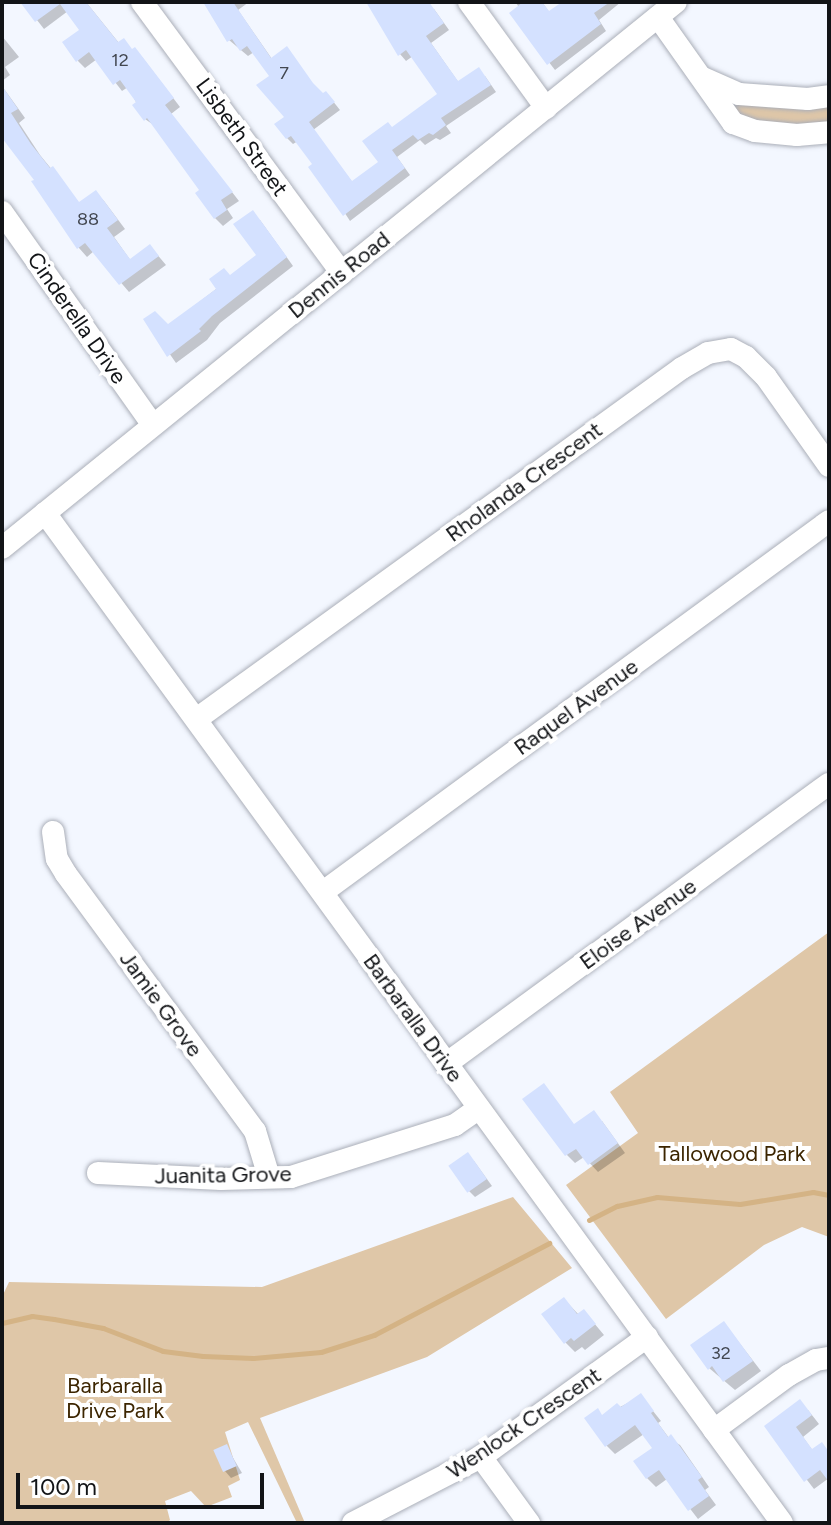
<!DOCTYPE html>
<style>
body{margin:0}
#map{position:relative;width:831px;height:1525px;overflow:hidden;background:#f3f7ff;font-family:Figtree,sans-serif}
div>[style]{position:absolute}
.green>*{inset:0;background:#dfc7a8}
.shadow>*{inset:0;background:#0003}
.stream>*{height:5px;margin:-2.5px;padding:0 2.5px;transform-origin:2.5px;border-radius:2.5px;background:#d4b385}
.building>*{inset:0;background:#d4e1ff;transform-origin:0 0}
.roads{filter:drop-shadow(0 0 2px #abafb9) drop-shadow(0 0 2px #abafb9)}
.minor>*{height:22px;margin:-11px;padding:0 11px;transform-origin:11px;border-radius:11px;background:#fff}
span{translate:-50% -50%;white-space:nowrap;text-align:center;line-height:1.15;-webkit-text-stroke:8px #fff;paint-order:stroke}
.number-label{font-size:18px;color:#424751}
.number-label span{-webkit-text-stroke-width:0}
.street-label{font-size:22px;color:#121417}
.park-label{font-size:22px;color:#3c2500}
.frame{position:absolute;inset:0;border:4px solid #121417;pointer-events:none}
.scale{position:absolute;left:16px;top:1473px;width:248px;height:36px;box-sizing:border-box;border:4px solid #121417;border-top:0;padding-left:10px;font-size:24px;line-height:28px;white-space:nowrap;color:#121417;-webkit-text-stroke:6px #fff;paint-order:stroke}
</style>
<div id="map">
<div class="green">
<i style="clip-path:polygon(726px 100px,829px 102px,829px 125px,749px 124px)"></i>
<i style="clip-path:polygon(829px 932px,829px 1237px,802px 1227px,764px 1245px,666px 1319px,566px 1185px,638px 1133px,610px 1092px)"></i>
<i style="clip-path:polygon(513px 1197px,572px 1268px,427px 1357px,260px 1418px,305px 1523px,297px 1523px,248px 1422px,225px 1432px,240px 1480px,228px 1486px,232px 1497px,206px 1507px,191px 1491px,165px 1501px,170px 1520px,167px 1523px,2px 1523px,2px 1297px,9px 1282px,262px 1287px)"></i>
</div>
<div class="shadow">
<i style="clip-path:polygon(32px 2px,86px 2px,119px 43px,142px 57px,180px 107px,171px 114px,239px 201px,227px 209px,233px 218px,223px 226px,215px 218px,201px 190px,155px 126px,145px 119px,128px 87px,122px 91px,97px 59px,85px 68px,78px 61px,81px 30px,68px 11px,44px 29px,26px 6px)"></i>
<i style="clip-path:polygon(206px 2px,249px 2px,238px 10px,272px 59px,332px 100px,340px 110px,313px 130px,353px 183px,380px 163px,392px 129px,440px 95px,413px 56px,406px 61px,400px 54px,369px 2px,399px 2px,434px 9px,449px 30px,431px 43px,459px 83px,485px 76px,496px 92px,446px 126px,451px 133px,440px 140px,436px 138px,425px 145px,420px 140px,397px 157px,410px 175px,350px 221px,298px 141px,293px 144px,287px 138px,287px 117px,272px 76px,254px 52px,248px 56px,229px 40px)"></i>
<i style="clip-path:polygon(515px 2px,542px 2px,550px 13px,566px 2px,621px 2px,599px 20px,606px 31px,555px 70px,511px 13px,519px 7px)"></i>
<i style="clip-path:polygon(2px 36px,19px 57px,5px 67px,10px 75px,2px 81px)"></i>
<i style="clip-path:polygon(2px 86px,25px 118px,19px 123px,40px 155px,80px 204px,96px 193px,104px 201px,125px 229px,114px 237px,131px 261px,150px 246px,166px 265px,129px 292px,94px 251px,87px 257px,79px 248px,34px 182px,37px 180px,2px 119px)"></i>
<i style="clip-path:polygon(260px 220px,293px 266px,220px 323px,207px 340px,176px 363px,146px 320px,168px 326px,259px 256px)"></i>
<i style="clip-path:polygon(602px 1121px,625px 1153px,598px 1172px,584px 1157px,575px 1163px,567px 1155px,575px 1126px)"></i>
<i style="clip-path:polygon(474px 1161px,492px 1186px,475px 1197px,469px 1191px)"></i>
<i style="clip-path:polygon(564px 1299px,579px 1315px,584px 1311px,604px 1335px,585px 1350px,582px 1347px,575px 1352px,565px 1342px)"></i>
<i style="clip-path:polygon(724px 1323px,761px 1371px,735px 1390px,709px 1368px)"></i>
<i style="clip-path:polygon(641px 1396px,661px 1421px,658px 1423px,669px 1438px,680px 1445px,709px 1487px,705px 1490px,716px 1505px,698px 1519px,667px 1479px,656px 1487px,647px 1478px,654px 1448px,644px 1434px,615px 1454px,606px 1445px,603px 1416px)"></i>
<i style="clip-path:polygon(808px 1410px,819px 1424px,803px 1437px,813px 1451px,829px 1452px,829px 1478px,814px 1489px,766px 1427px)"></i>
<i style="clip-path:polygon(226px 1446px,242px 1473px,231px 1478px,225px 1471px)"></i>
</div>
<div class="stream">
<i style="left:589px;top:1220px;width:31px;rotate:-27deg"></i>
<i style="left:617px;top:1206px;width:41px;rotate:-12.7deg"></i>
<i style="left:657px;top:1197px;width:83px;rotate:4.8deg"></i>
<i style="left:740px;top:1204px;width:74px;rotate:-9.3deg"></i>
<i style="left:813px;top:1192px;width:16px;rotate:11deg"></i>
<i style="left:2px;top:1323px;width:31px;rotate:-13deg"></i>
<i style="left:32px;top:1316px;width:22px;rotate:8deg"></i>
<i style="left:54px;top:1319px;width:50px;rotate:10.4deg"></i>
<i style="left:103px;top:1328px;width:64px;rotate:21deg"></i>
<i style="left:163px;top:1351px;width:40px;rotate:7.1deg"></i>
<i style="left:203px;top:1356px;width:50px;rotate:2.3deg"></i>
<i style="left:253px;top:1358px;width:68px;rotate:-5deg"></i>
<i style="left:321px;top:1352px;width:56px;rotate:-17.8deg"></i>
<i style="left:374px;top:1335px;width:198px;rotate:-27.7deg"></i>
</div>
<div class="building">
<i style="clip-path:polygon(20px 2px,86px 2px,118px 42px,124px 38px,132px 49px,135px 47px,174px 98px,165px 105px,233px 192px,221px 200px,227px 210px,214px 219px,195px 193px,199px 190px,147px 118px,144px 121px,132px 105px,136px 102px,120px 80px,113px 85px,89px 52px,76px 62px,62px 42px,79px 30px,60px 4px,35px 22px)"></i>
<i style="clip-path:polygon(203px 2px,233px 2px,271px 58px,287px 46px,313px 83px,323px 93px,326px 91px,335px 102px,309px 122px,352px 181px,378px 162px,362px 141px,388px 122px,392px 127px,437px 94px,406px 50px,398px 56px,366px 2px,429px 2px,444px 23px,426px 36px,458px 81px,479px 67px,491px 85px,441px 118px,446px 125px,433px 135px,429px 133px,418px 140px,413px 135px,392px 150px,405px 168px,343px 216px,308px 167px,312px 164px,291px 136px,286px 139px,274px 124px,284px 117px,256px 85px,269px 76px,247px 46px,240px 51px,232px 39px,227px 42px)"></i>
<i style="clip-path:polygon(523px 2px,542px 2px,549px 11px,562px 2px,610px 2px,594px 13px,601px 24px,547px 65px,509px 13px)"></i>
<i style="clip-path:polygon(2px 86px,18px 109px,11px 113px,31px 144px,50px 168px,53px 166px,79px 202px,96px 190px,118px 220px,107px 228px,130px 259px,150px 244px,159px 256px,119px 285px,85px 243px,77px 249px,31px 181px,34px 180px,2px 138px)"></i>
<i style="clip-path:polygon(253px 210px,287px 257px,212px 316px,199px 329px,201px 331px,167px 357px,143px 319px,155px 311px,168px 324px,216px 289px,209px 279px,224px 268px,230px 275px,256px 255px,233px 224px)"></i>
<i style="clip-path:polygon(544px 1083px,574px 1124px,594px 1110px,618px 1143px,588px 1165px,576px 1149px,565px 1156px,522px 1099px)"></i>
<i style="left:468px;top:1152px;width:33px;height:24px;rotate:55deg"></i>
<i style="clip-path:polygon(564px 1297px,577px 1314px,584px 1309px,596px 1324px,574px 1341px,571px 1338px,564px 1344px,541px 1314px)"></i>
<i style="clip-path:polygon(724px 1321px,753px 1361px,723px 1382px,712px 1366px,708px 1370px,690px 1345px)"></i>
<i style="clip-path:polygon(641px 1393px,654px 1411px,651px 1413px,668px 1437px,671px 1434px,702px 1477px,698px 1480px,709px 1496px,688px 1511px,659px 1470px,646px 1479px,633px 1461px,652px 1448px,635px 1425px,605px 1447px,584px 1418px,598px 1408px,602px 1415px,617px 1403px,621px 1407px)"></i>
<i style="clip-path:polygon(800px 1399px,812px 1415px,796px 1427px,812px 1449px,822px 1442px,829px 1452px,829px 1482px,820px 1470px,804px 1482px,764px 1426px)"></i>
<i style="left:227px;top:1444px;width:24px;height:15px;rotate:66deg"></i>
</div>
<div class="roads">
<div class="minor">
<i style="left:142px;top:2px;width:337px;rotate:53.6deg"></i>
<i style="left:469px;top:2px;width:131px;rotate:54deg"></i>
<i style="left:658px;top:17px;width:130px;rotate:54.7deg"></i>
<i style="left:733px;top:123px;width:23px;rotate:20deg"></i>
<i style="left:755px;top:131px;width:42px;rotate:5.4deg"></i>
<i style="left:797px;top:135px;width:32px;rotate:-5deg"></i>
<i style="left:703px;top:78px;width:39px;rotate:24deg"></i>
<i style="left:739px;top:94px;width:69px;rotate:4.1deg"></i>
<i style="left:808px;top:99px;width:21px;rotate:-8deg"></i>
<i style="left:2px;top:212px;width:261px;rotate:54.7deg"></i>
<i style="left:45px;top:513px;width:1250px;rotate:53.88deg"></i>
<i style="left:2px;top:548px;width:867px;rotate:-39.01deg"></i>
<i style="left:198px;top:718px;width:597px;rotate:-35.87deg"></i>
<i style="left:682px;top:368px;width:30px;rotate:-30deg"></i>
<i style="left:708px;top:353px;width:23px;rotate:-10deg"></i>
<i style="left:731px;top:349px;width:17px;rotate:28deg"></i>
<i style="left:746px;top:357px;width:28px;rotate:45deg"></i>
<i style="left:766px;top:377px;width:109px;rotate:54.7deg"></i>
<i style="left:53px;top:832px;width:27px;rotate:82deg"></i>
<i style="left:57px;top:859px;width:17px;rotate:59deg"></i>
<i style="left:66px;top:874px;width:319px;rotate:53.7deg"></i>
<i style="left:255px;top:1131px;width:48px;rotate:73.1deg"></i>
<i style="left:323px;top:892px;width:627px;rotate:-36.25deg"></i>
<i style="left:446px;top:1064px;width:474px;rotate:-36.2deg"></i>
<i style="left:98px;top:1173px;width:123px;rotate:2.8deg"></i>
<i style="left:221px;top:1179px;width:70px;rotate:-1.6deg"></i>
<i style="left:291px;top:1177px;width:172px;rotate:-17.6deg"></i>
<i style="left:455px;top:1125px;width:29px;rotate:-35deg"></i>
<i style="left:714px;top:1430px;width:93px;rotate:-36.3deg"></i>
<i style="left:789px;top:1375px;width:31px;rotate:-29deg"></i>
<i style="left:816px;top:1360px;width:13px;rotate:-9deg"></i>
<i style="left:481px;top:1457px;width:82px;rotate:54deg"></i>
<i style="left:353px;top:1523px;width:144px;rotate:-27.3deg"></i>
<i style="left:481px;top:1457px;width:205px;rotate:-35.9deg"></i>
</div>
</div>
<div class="number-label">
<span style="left:120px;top:60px">12</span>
<span style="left:284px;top:73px">7</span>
<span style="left:88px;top:219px">88</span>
<span style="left:721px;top:1353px">32</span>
</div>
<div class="street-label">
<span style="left:242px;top:137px;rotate:54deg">Lisbeth Street</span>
<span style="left:339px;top:275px;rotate:-39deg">Dennis Road</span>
<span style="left:77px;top:318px;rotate:55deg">Cinderella Drive</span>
<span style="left:524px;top:482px;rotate:-36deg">Rholanda Crescent</span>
<span style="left:576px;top:707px;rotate:-36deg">Raquel Avenue</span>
<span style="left:638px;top:924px;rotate:-36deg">Eloise Avenue</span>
<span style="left:161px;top:1004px;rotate:54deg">Jamie Grove</span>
<span style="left:413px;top:1018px;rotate:54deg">Barbaralla Drive</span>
<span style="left:223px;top:1175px;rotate:-1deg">Juanita Grove</span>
<span style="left:524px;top:1423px;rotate:-34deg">Wenlock Crescent</span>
</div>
<div class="park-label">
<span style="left:732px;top:1154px">Tallowood Park</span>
<span style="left:115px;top:1398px">Barbaralla<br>Drive Park</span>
</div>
<div class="frame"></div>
<div class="scale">100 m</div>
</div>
